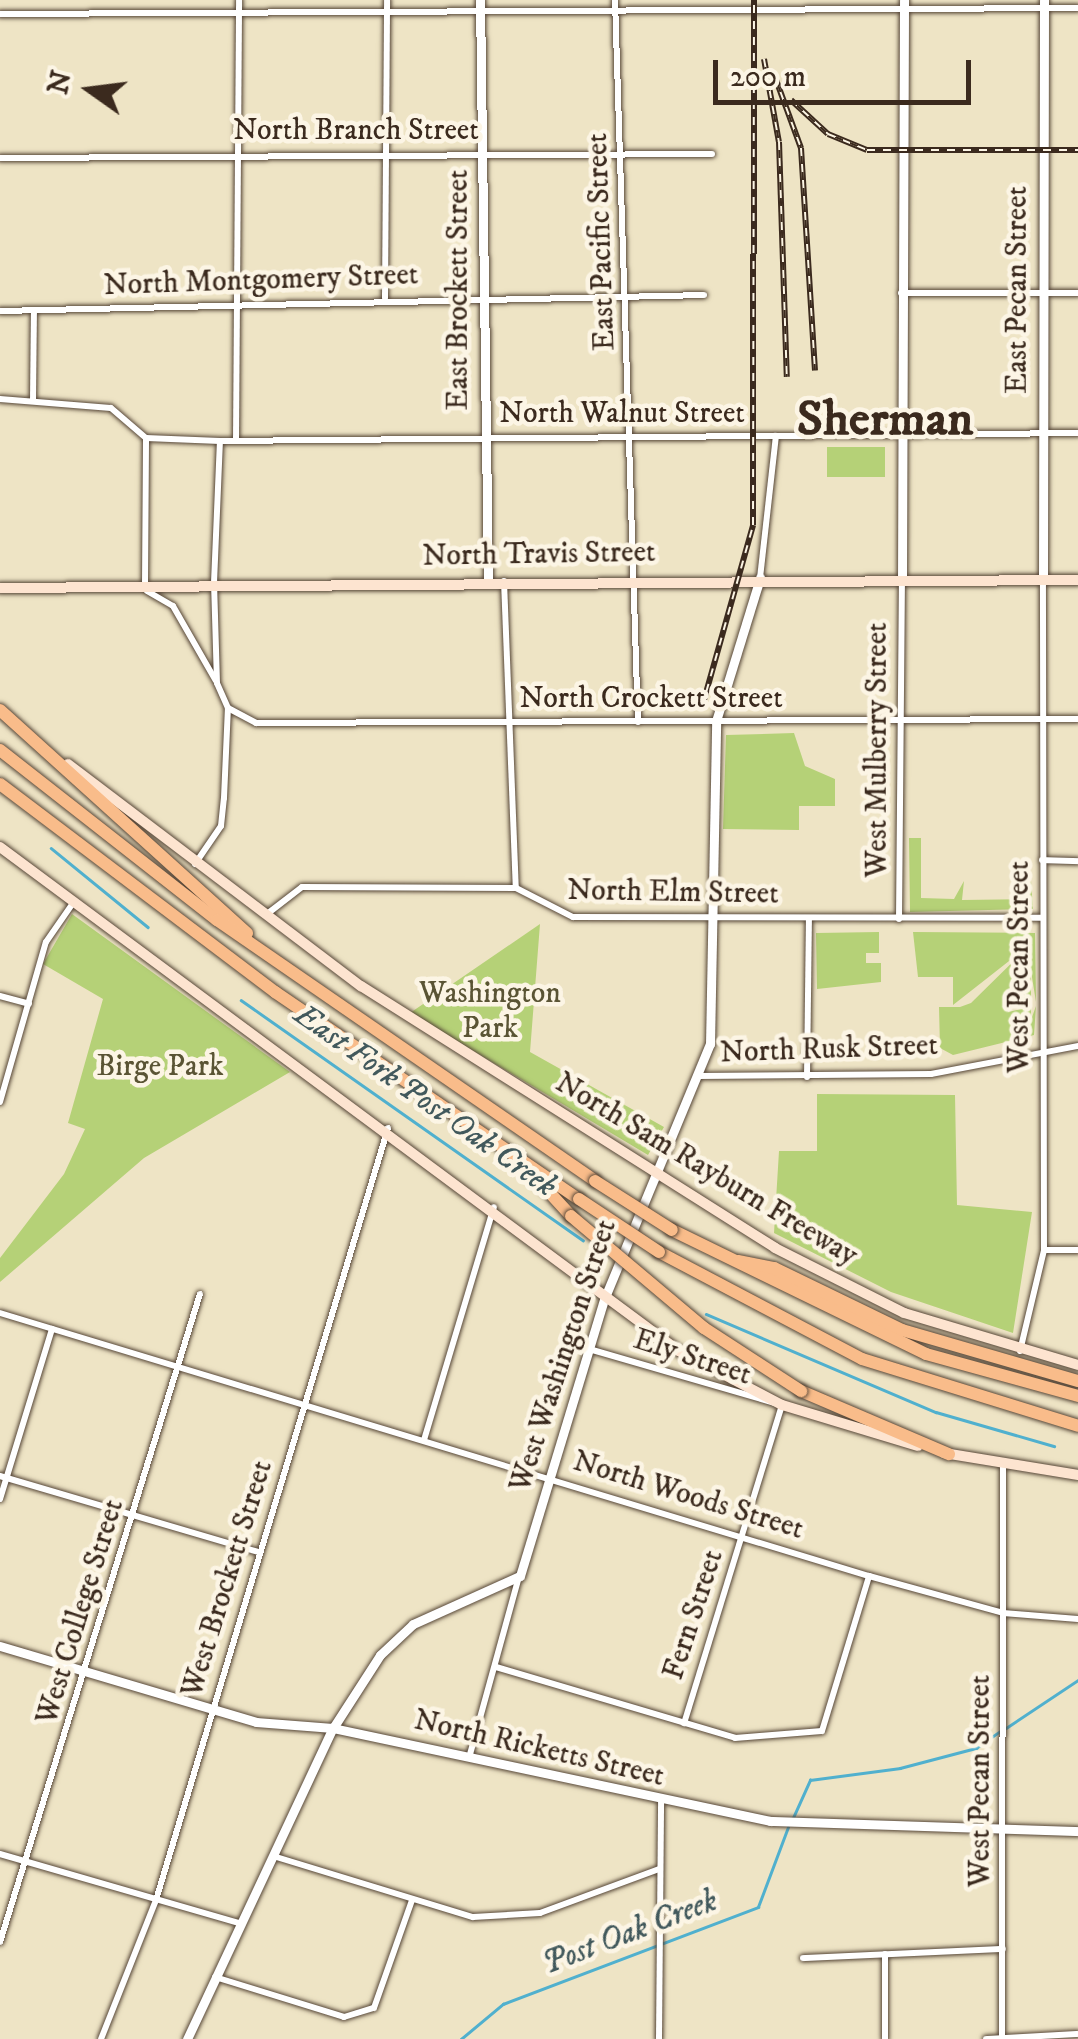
<!DOCTYPE html>
<style>
body{margin:0}
#map{position:relative;width:1078px;height:2039px;overflow:hidden;background:#eee4c5;font-family:"IM FELL DW Pica",serif}
div>[style]{position:absolute}
.green>*{inset:0;background:#b5d177;transform-origin:0 0}
.stream>*{height:2.5px;margin:-1.25px;padding:0 1.25px;transform-origin:1.25px;border-radius:1.25px;background:#50b0ce}
.roads{filter:drop-shadow(0 0 2px #564637) drop-shadow(0 0 2px #564637)}
.minor>*{height:6px;margin:-3px;padding:0 3px;transform-origin:3px;border-radius:3px;background:#fff}
.tertiary>*{height:9px;margin:-4.5px;padding:0 4.5px;transform-origin:4.5px;border-radius:4.5px;background:#fff}
.secondary>*{height:10px;margin:-5px;padding:0 5px;transform-origin:5px;border-radius:5px;background:#fde4d0}
.motorway>*{height:12px;margin:-6px;padding:0 6px;transform-origin:6px;border-radius:6px;background:#f9bc8a}
.rail>*{height:6px;margin-top:-3px;transform-origin:0;background:repeating-linear-gradient(90deg,#fcf5e5 0 8px,#3b2a1e 0 16px);box-sizing:border-box;border-block:2px solid #3b2a1e}
.bridges{filter:drop-shadow(0 0 2px #564637) drop-shadow(0 0 2px #564637)}
.motorway-bridge>*{height:12px;margin:-6px;padding:0 6px;transform-origin:6px;border-radius:6px;background:#f9bc8a}
span{translate:-50% -50%;white-space:nowrap;text-align:center;line-height:1.15;-webkit-text-stroke:9px #fcf5e5;paint-order:stroke}
.street-label{font-size:30px;color:#3b2a1e}
.park-label{font-size:30px;color:#5a5434}
.water-label{font-size:32px;color:#42595c;font-style:italic}
.town-label{font-size:50px;color:#3b2a1e;font-weight:700}
.north{position:absolute;left:40px;top:40px;width:100px;height:100px;-webkit-text-stroke:8px #fcf5e5;paint-order:stroke;rotate:284deg;font-size:28px;font-weight:700;line-height:40px;text-align:center;color:#3b2a1e}
.north::after{content:'';display:block;margin:auto;width:35px;height:45px;background:#3b2a1e;clip-path:polygon(50% 0,100% 100%,50% 72%,0 100%)}
.scale{position:absolute;left:713px;top:60px;width:258px;height:45px;box-sizing:border-box;border:5px solid #3b2a1e;border-top:0;padding-left:12px;font-size:30px;line-height:35px;white-space:nowrap;color:#3b2a1e;-webkit-text-stroke:8px #fcf5e5;paint-order:stroke}
</style>
<div id="map">
<div class="green">
<i style="left:827px;top:447px;width:58px;height:30px"></i>
<i style="clip-path:polygon(794px 733px,805px 766px,835px 779px,835px 806px,799px 806px,799px 830px,723px 829px,726px 735px)"></i>
<i style="clip-path:polygon(909px 838px,921px 838px,921px 898px,954px 899px,964px 881px,962px 900px,1028px 899px,1031px 881px,1033px 909px,910px 912px)"></i>
<i style="clip-path:polygon(72px 914px,290px 1072px,144px 1158px,0 1282px,0 1258px,64px 1174px,85px 1129px,68px 1123px,103px 999px,43px 964px)"></i>
<i style="clip-path:polygon(540px 924px,530px 1052px,664px 1127px,648px 1155px,410px 1013px)"></i>
<i style="clip-path:polygon(879px 932px,879px 953px,866px 953px,866px 963px,881px 963px,881px 982px,817px 989px,816px 933px)"></i>
<i style="clip-path:polygon(913px 932px,1035px 933px,1036px 1002px,1031px 971px,1031px 1002px,1008px 998px,1008px 1012px,1031px 1007px,1031px 1020px,1036px 1006px,1034px 1035px,953px 1055px,940px 1048px,939px 1007px,960px 1007px,971px 1003px,1032px 943px,953px 1005px,953px 977px,918px 977px)"></i>
<i style="clip-path:polygon(817px 1094px,955px 1095px,957px 1205px,1032px 1212px,1013px 1333px,891px 1292px,774px 1233px,779px 1151px,817px 1151px)"></i>
</div>
<div class="stream">
<i style="left:51px;top:848px;width:125px;rotate:39.2deg"></i>
<i style="left:241px;top:1000px;width:418px;rotate:35.1deg"></i>
<i style="left:706px;top:1314px;width:250px;rotate:23.1deg"></i>
<i style="left:936px;top:1412px;width:123px;rotate:16.1deg"></i>
<i style="left:1006px;top:1728px;width:87px;rotate:-33.7deg"></i>
<i style="left:792px;top:1820px;width:44px;rotate:-65.8deg"></i>
<i style="left:810px;top:1780px;width:91px;rotate:-7.6deg"></i>
<i style="left:900px;top:1768px;width:79px;rotate:-14.7deg"></i>
<i style="left:976px;top:1748px;width:28px;rotate:-35deg"></i>
<i style="left:461px;top:2039px;width:55px;rotate:-39.8deg"></i>
<i style="left:503px;top:2004px;width:273px;rotate:-20.8deg"></i>
<i style="left:758px;top:1907px;width:85px;rotate:-69.4deg"></i>
</div>
<div class="roads">
<div class="minor">
<i style="left:615px;top:0;width:722px;rotate:88.18deg"></i>
<i style="left:0;top:14px;width:1078px;rotate:-0.32deg"></i>
<i style="left:0;top:158px;width:712px;rotate:-0.32deg"></i>
<i style="left:901px;top:293px;width:177px"></i>
<i style="left:385px;top:298px;width:298px;rotate:-89.6deg"></i>
<i style="left:0;top:311px;width:704px;rotate:-1.3deg"></i>
<i style="left:0;top:399px;width:111px;rotate:4.6deg"></i>
<i style="left:111px;top:408px;width:46px;rotate:40.6deg"></i>
<i style="left:146px;top:438px;width:74px;rotate:2.3deg"></i>
<i style="left:220px;top:441px;width:858px;rotate:-0.53deg"></i>
<i style="left:33px;top:401px;width:90px;rotate:-89.4deg"></i>
<i style="left:236px;top:441px;width:441px;rotate:-89.6deg"></i>
<i style="left:760px;top:578px;width:143px;rotate:-83.6deg"></i>
<i style="left:504px;top:581px;width:307px;rotate:87.8deg"></i>
<i style="left:145px;top:585px;width:147px;rotate:-89.6deg"></i>
<i style="left:147px;top:591px;width:30px;rotate:30deg"></i>
<i style="left:173px;top:606px;width:86px;rotate:60.2deg"></i>
<i style="left:228px;top:708px;width:32px;rotate:28deg"></i>
<i style="left:256px;top:723px;width:822px;rotate:-0.28deg"></i>
<i style="left:1042px;top:860px;width:36px;rotate:2deg"></i>
<i style="left:195px;top:864px;width:46px;rotate:-55.6deg"></i>
<i style="left:221px;top:826px;width:28px;rotate:-84deg"></i>
<i style="left:224px;top:798px;width:90px;rotate:-87.5deg"></i>
<i style="left:228px;top:708px;width:27px;rotate:-114deg"></i>
<i style="left:217px;top:683px;width:100px;rotate:-91.7deg"></i>
<i style="left:214px;top:583px;width:142px;rotate:-87.6deg"></i>
<i style="left:267px;top:914px;width:44px;rotate:-37.6deg"></i>
<i style="left:302px;top:887px;width:214px;rotate:0.3deg"></i>
<i style="left:516px;top:888px;width:64px;rotate:27deg"></i>
<i style="left:573px;top:917px;width:469px;rotate:0.1deg"></i>
<i style="left:899px;top:919px;width:338px;rotate:-89.5deg"></i>
<i style="left:0;top:996px;width:30px;rotate:15deg"></i>
<i style="left:698px;top:1076px;width:233px;rotate:-0.5deg"></i>
<i style="left:931px;top:1074px;width:150px;rotate:-10.8deg"></i>
<i style="left:807px;top:1077px;width:159px;rotate:-89.3deg"></i>
<i style="left:0;top:1102px;width:166px;rotate:-74deg"></i>
<i style="left:46px;top:942px;width:47px;rotate:-55.3deg"></i>
<i style="left:1044px;top:1250px;width:34px"></i>
<i style="left:0;top:1313px;width:908px;rotate:16.84deg"></i>
<i style="left:869px;top:1576px;width:139px;rotate:15.4deg"></i>
<i style="left:1003px;top:1613px;width:75px;rotate:4.6deg"></i>
<i style="left:589px;top:1349px;width:201px;rotate:16.2deg"></i>
<i style="left:782px;top:1405px;width:333px;rotate:107.1deg"></i>
<i style="left:1020px;top:1351px;width:104px;rotate:-76.6deg"></i>
<i style="left:1044px;top:1250px;width:669px;rotate:-90.09deg"></i>
<i style="left:424px;top:1440px;width:243px;rotate:-73.3deg"></i>
<i style="left:0;top:1476px;width:270px;rotate:16.4deg"></i>
<i style="left:0;top:1499px;width:178px;rotate:-73deg"></i>
<i style="left:496px;top:1667px;width:249px;rotate:16.5deg"></i>
<i style="left:735px;top:1738px;width:87px;rotate:-4.6deg"></i>
<i style="left:822px;top:1731px;width:162px;rotate:-73.1deg"></i>
<i style="left:469px;top:1758px;width:188px;rotate:-74.6deg"></i>
<i style="left:0;top:1854px;width:249px;rotate:16.1deg"></i>
<i style="left:273px;top:1856px;width:209px;rotate:17deg"></i>
<i style="left:473px;top:1917px;width:67px;rotate:-3.4deg"></i>
<i style="left:540px;top:1913px;width:127px;rotate:-20.3deg"></i>
<i style="left:0;top:1942px;width:678px;rotate:-72.85deg"></i>
<i style="left:803px;top:1958px;width:200px;rotate:-2.6deg"></i>
<i style="left:215px;top:1977px;width:135px;rotate:17.2deg"></i>
<i style="left:344px;top:2017px;width:31px;rotate:-17deg"></i>
<i style="left:374px;top:2008px;width:114px;rotate:-70.6deg"></i>
<i style="left:1002px;top:2038px;width:573px;rotate:-89.9deg"></i>
<i style="left:101px;top:2039px;width:149px;rotate:-68.4deg"></i>
<i style="left:156px;top:1900px;width:806px;rotate:-73.27deg"></i>
<i style="left:659px;top:2039px;width:237px;rotate:-89.5deg"></i>
<i style="left:885px;top:2039px;width:85px;rotate:-90deg"></i>
<i style="left:986px;top:2039px;width:92px;rotate:-3.1deg"></i>
</div>
<div class="tertiary">
<i style="left:480px;top:0;width:580px;rotate:89.21deg"></i>
<i style="left:902px;top:581px;width:581px;rotate:-89.8deg"></i>
<i style="left:1043px;top:581px;width:581px;rotate:-89.9deg"></i>
<i style="left:0;top:1646px;width:267px;rotate:16.5deg"></i>
<i style="left:256px;top:1722px;width:77px;rotate:4.5deg"></i>
<i style="left:333px;top:1728px;width:447px;rotate:12deg"></i>
<i style="left:770px;top:1821px;width:308px;rotate:1.9deg"></i>
<i style="left:187px;top:2039px;width:344px;rotate:-64.9deg"></i>
<i style="left:333px;top:1728px;width:87px;rotate:-57.2deg"></i>
<i style="left:380px;top:1655px;width:45px;rotate:-43.2deg"></i>
<i style="left:413px;top:1624px;width:117px;rotate:-24.2deg"></i>
<i style="left:520px;top:1576px;width:292px;rotate:-73.1deg"></i>
<i style="left:605px;top:1297px;width:274px;rotate:-67.5deg"></i>
<i style="left:710px;top:1044px;width:323px;rotate:-88.9deg"></i>
<i style="left:716px;top:721px;width:150px;rotate:-72.9deg"></i>
</div>
<div class="secondary">
<i style="left:0;top:588px;width:1078px;rotate:-0.43deg"></i>
<i style="left:68px;top:764px;width:368px;rotate:37.2deg"></i>
<i style="left:361px;top:986px;width:490px;rotate:32.3deg"></i>
<i style="left:775px;top:1248px;width:144px;rotate:26.7deg"></i>
<i style="left:904px;top:1313px;width:182px;rotate:16.6deg"></i>
<i style="left:0;top:847px;width:846px;rotate:36.59deg"></i>
<i style="left:679px;top:1351px;width:116px;rotate:27.7deg"></i>
<i style="left:782px;top:1405px;width:142px;rotate:16.8deg"></i>
<i style="left:944px;top:1453px;width:136px;rotate:9.3deg"></i>
</div>
<div class="motorway">
<i style="left:0;top:710px;width:333px;rotate:42.1deg"></i>
<i style="left:0;top:750px;width:276px;rotate:38.1deg"></i>
<i style="left:217px;top:920px;width:459px;rotate:34.6deg"></i>
<i style="left:0;top:784px;width:345px;rotate:37.1deg"></i>
<i style="left:275px;top:992px;width:368px;rotate:34.3deg"></i>
<i style="left:527px;top:1168px;width:65px;rotate:47.5deg"></i>
<i style="left:672px;top:1230px;width:283px;rotate:26deg"></i>
<i style="left:926px;top:1354px;width:158px;rotate:15.4deg"></i>
<i style="left:659px;top:1252px;width:229px;rotate:27.8deg"></i>
<i style="left:862px;top:1359px;width:226px;rotate:17.2deg"></i>
<i style="left:738px;top:1261px;width:37px;rotate:11deg"></i>
<i style="left:774px;top:1268px;width:142px;rotate:25.8deg"></i>
<i style="left:902px;top:1330px;width:183px;rotate:16.2deg"></i>
<i style="left:801px;top:1391px;width:161px;rotate:23.1deg"></i>
</div>
</div>
<div class="rail">
<i style="left:764px;top:59px;width:84px;rotate:79.8deg"></i>
<i style="left:779px;top:142px;width:235px;rotate:88.1deg"></i>
<i style="left:775px;top:77px;width:76px;rotate:69.9deg"></i>
<i style="left:801px;top:148px;width:223px;rotate:86.4deg"></i>
<i style="left:791px;top:100px;width:50px;rotate:42.6deg"></i>
<i style="left:828px;top:134px;width:42px;rotate:22.3deg"></i>
<i style="left:867px;top:150px;width:211px"></i>
<i style="left:702px;top:707px;width:189px;rotate:-74.3deg"></i>
<i style="left:753px;top:525px;width:525px;rotate:-89.89deg"></i>
</div>
<div class="bridges">
<div class="motorway-bridge">
<i style="left:595px;top:1181px;width:91px;rotate:32.5deg"></i>
<i style="left:579px;top:1199px;width:96px;rotate:33.5deg"></i>
<i style="left:571px;top:1216px;width:174px;rotate:40.1deg"></i>
<i style="left:704px;top:1328px;width:116px;rotate:33deg"></i>
</div>
</div>
<div class="street-label">
<span style="left:356px;top:131px">North Branch Street</span>
<span style="left:602px;top:242px;rotate:-92deg">East Pacific Street</span>
<span style="left:261px;top:281px;rotate:-2deg">North Montgomery Street</span>
<span style="left:459px;top:290px;rotate:-90deg">East Brockett Street</span>
<span style="left:1018px;top:290px;rotate:-90deg">East Pecan Street</span>
<span style="left:622px;top:414px">North Walnut Street</span>
<span style="left:539px;top:555px;rotate:-1deg">North Travis Street</span>
<span style="left:651px;top:699px">North Crockett Street</span>
<span style="left:878px;top:750px;rotate:-90deg">West Mulberry Street</span>
<span style="left:673px;top:893px;rotate:1deg">North Elm Street</span>
<span style="left:1020px;top:967px;rotate:-90deg">West Pecan Street</span>
<span style="left:829px;top:1050px;rotate:-2deg">North Rusk Street</span>
<span style="left:706px;top:1170px;rotate:31deg">North Sam Rayburn Freeway</span>
<span style="left:564px;top:1356px;rotate:-72deg">West Washington Street</span>
<span style="left:692px;top:1358px;rotate:18deg">Ely Street</span>
<span style="left:688px;top:1496px;rotate:17deg">North Woods Street</span>
<span style="left:228px;top:1579px;rotate:-73deg">West Brockett Street</span>
<span style="left:81px;top:1612px;rotate:-73deg">West College Street</span>
<span style="left:694px;top:1615px;rotate:-72deg">Fern Street</span>
<span style="left:539px;top:1749px;rotate:13deg">North Ricketts Street</span>
<span style="left:981px;top:1781px;rotate:-90deg">West Pecan Street</span>
</div>
<div class="park-label">
<span style="left:490px;top:1011px">Washington<br>Park</span>
<span style="left:160px;top:1067px">Birge Park</span>
</div>
<div class="water-label">
<span style="left:425px;top:1101px;rotate:35deg">East Fork Post Oak Creek</span>
<span style="left:630px;top:1933px;rotate:-21deg">Post Oak Creek</span>
</div>
<div class="town-label">
<span style="left:885px;top:420px">Sherman</span>
</div>
<div class="north">N</div>
<div class="scale">200 m</div>
</div>
